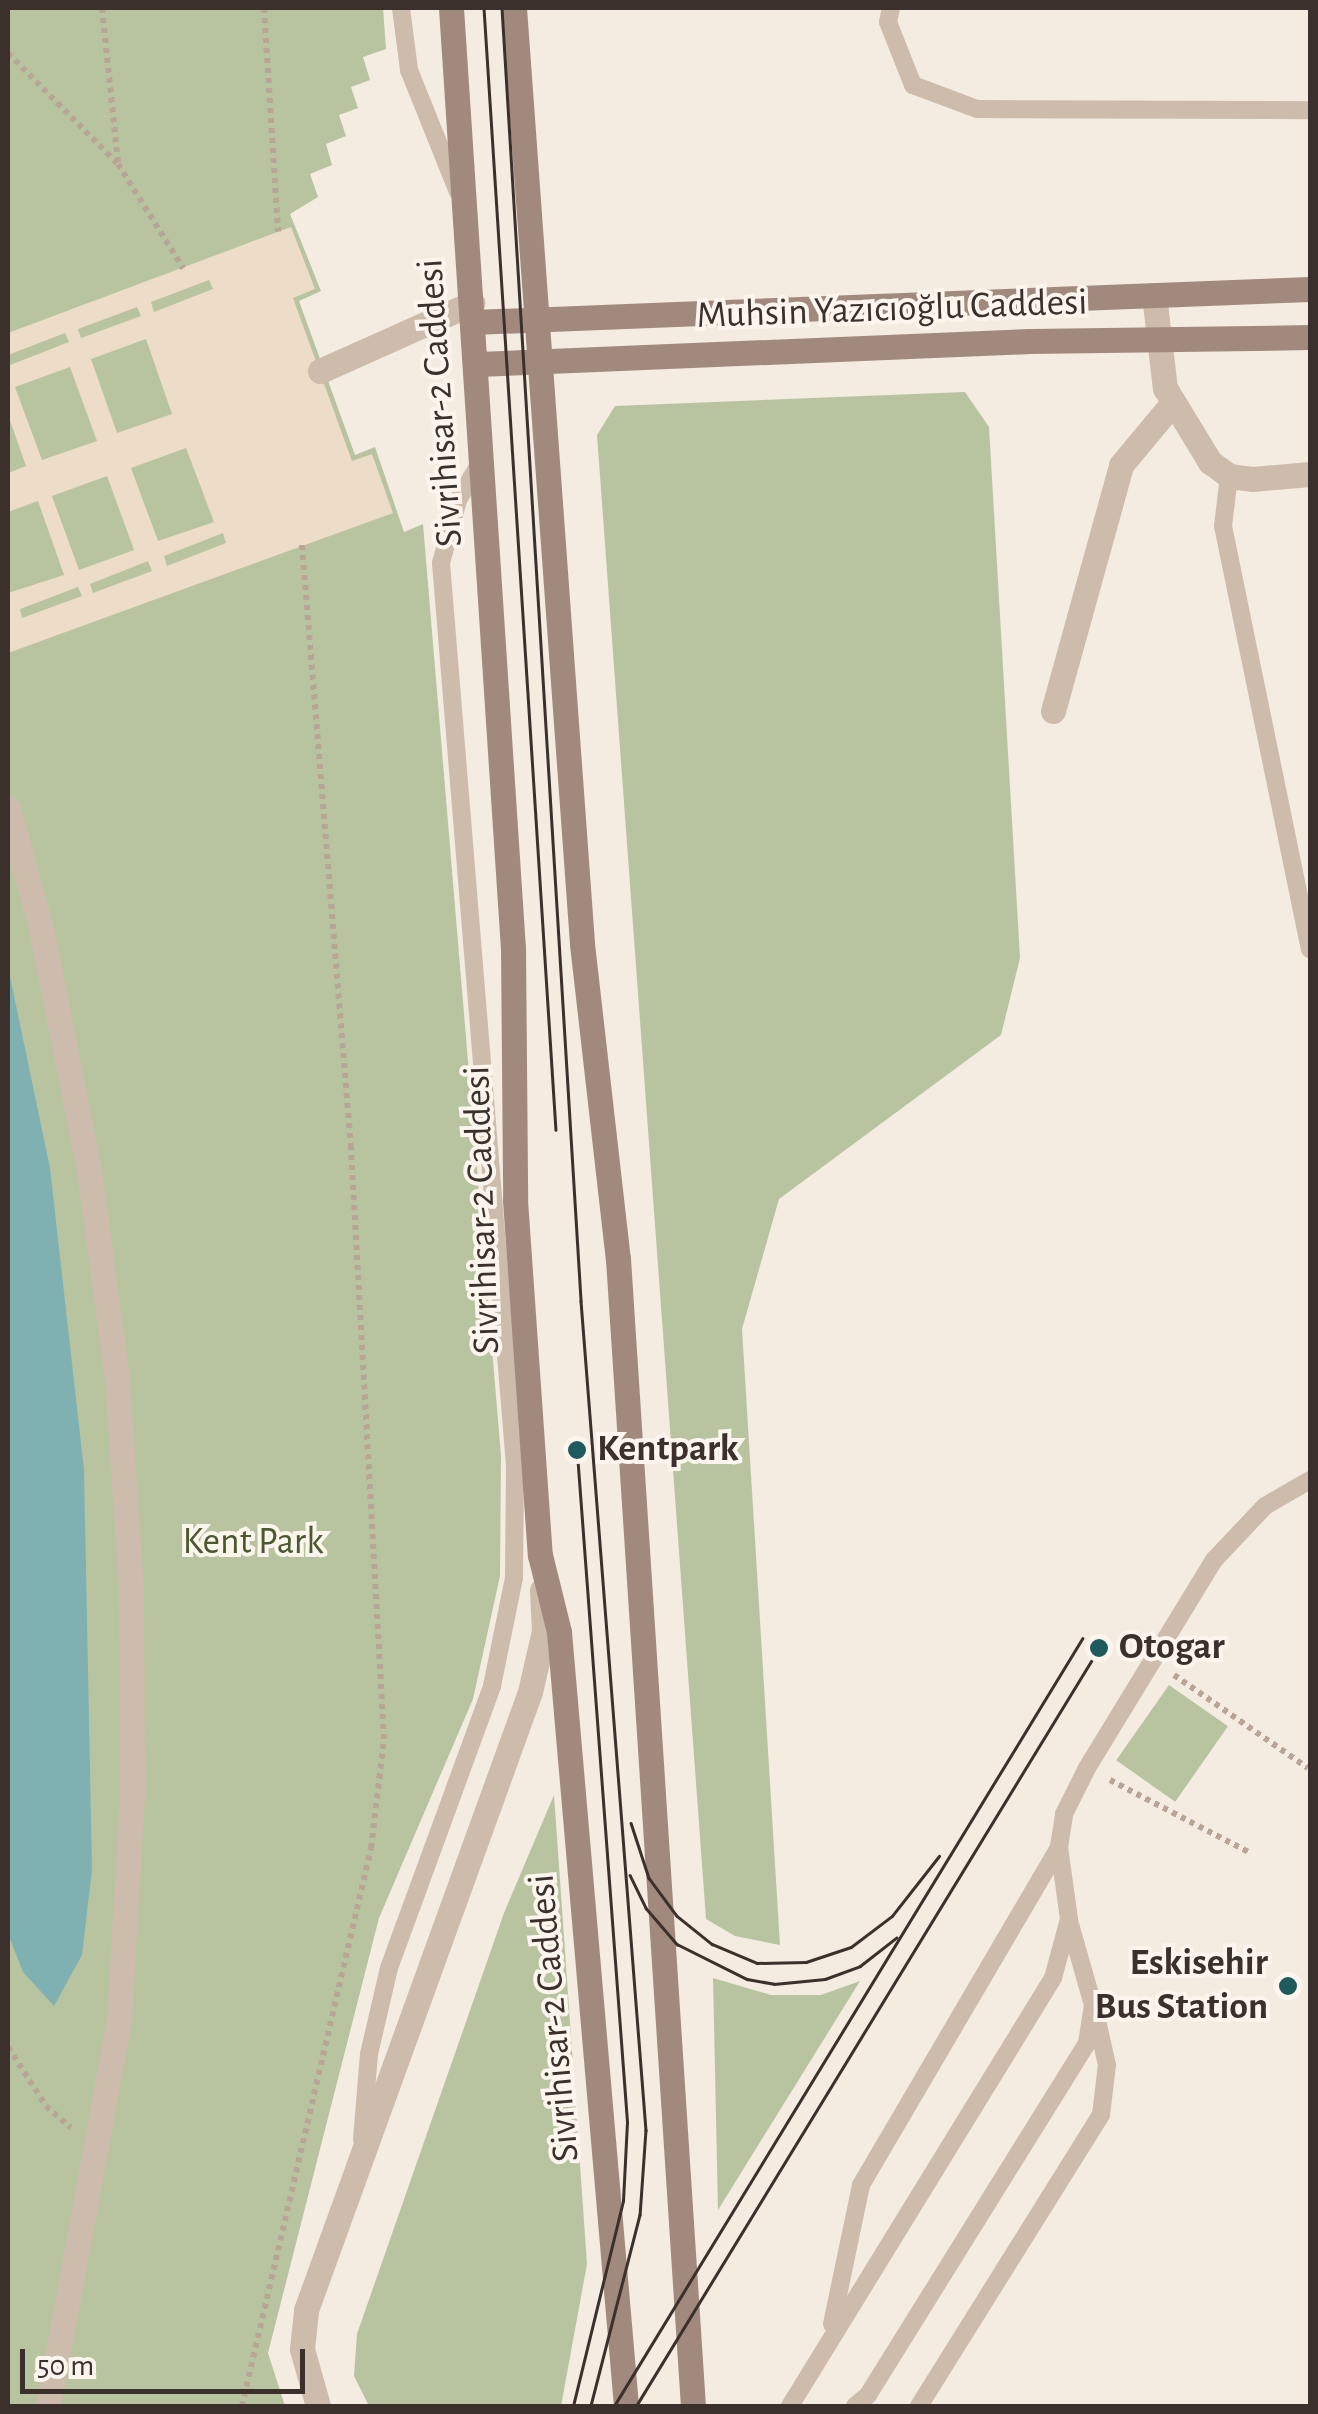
<!DOCTYPE html>
<meta charset="utf-8">
<style>
body{margin:0}
#map{position:relative;width:1318px;height:2414px;overflow:hidden;background:#f4ebe1;font-family:"Alegreya Sans",sans-serif}
div>[style]{position:absolute}
.green>*{inset:0;background:#b8c4a0;transform-origin:0 0}
.plaza>*{inset:0;background:#ecdcc8}
.water>*{inset:0;background:#7fb0b2}
.path>*{height:6px;margin-top:-3px;transform-origin:0;background:repeating-linear-gradient(90deg,#b9a596 0 5px,transparent 0 10px)}
.lane>*{height:18px;margin:-9px;padding:0 9px;transform-origin:9px;border-radius:9px;background:#cdbbac}
.street>*{height:25px;margin:-12.5px;padding:0 12.5px;transform-origin:12.5px;border-radius:12.5px;background:#cdbbac}
.secondary>*{height:25px;margin:-12.5px;padding:0 12.5px;transform-origin:12.5px;border-radius:12.5px;background:#a18a7d}
.tram>*{height:2.5px;margin:-1.25px;padding:0 1.25px;transform-origin:1.25px;border-radius:1.25px;background:#3b302b}
.dots>*{width:28px;height:28px;translate:-50% -50%;box-sizing:border-box;border:5px solid #fbf5ee;border-radius:50%}
span{translate:-50% -50%;white-space:nowrap;text-align:center;line-height:1.15;-webkit-text-stroke:8px #fbf5ee;paint-order:stroke}
.street-label{font-size:38px;color:#3b302b}
.poi-label{font-size:38px;color:#3b302b;font-weight:700}
.left{translate:0 -50%;text-align:left}
.right{translate:-100% -50%;text-align:right}
.park-label{font-size:38px;color:#4a5a2e}
.frame{position:absolute;inset:0;border:10px solid #3b302b;pointer-events:none}
.scale{position:absolute;left:20px;top:2349px;width:285px;height:45px;box-sizing:border-box;border:5px solid #3b302b;border-top:0;padding-left:12px;font-size:30px;line-height:35px;white-space:nowrap;color:#3b302b;-webkit-text-stroke:8px #fbf5ee;paint-order:stroke}
</style>
<div id="map">
<div class="green">
<i style="clip-path:polygon(8px 8px,383px 8px,386px 49px,363px 57px,370px 80px,351px 87px,358px 108px,339px 115px,346px 136px,326px 144px,332px 165px,310px 174px,318px 197px,290px 214px,321px 291px,299px 301px,355px 455px,375px 447px,404px 532px,423px 524px,501px 1456px,500px 1576px,473px 1699px,379px 1918px,268px 2353px,285px 2406px,8px 2406px)"></i>
<i style="clip-path:polygon(965px 392px,989px 427px,1020px 958px,1001px 1035px,779px 1199px,742px 1329px,780px 1945px,735px 1936px,706px 1919px,597px 435px,615px 406px)"></i>
<i style="left:1169px;top:1685px;width:72px;height:92px;rotate:35deg"></i>
<i style="clip-path:polygon(554px 1795px,587px 2264px,561px 2406px,369px 2406px,354px 2376px,357px 2334px,504px 1913px)"></i>
<i style="clip-path:polygon(713px 1978px,771px 1995px,821px 1995px,860px 1981px,718px 2210px)"></i>
</div>
<div class="plaza">
<i style="clip-path:polygon(evenodd,291px 227px,315px 289px,293px 298px,352px 461px,372px 454px,393px 513px,8px 653px,8px 593px,64px 575px,38px 501px,8px 512px,8px 473px,26px 466px,8px 415px,8px 360px,10px 365px,69px 342px,65px 333px,8px 355px,8px 333px,291px 227px,209px 280px,213px 289px,154px 312px,151px 302px,209px 280px,291px 227px,137px 307px,141px 316px,81px 338px,78px 329px,137px 307px,291px 227px,146px 339px,172px 414px,117px 433px,91px 359px,146px 339px,291px 227px,70px 367px,97px 441px,42px 460px,15px 387px,70px 367px,291px 227px,186px 448px,214px 522px,158px 541px,131px 468px,186px 448px,291px 227px,107px 476px,134px 550px,79px 570px,52px 496px,107px 476px,291px 227px,223px 533px,226px 543px,167px 566px,164px 556px,223px 533px,291px 227px,148px 561px,152px 571px,93px 593px,90px 584px,148px 561px,291px 227px,78px 587px,82px 596px,22px 618px,20px 609px,78px 587px)"></i>
</div>
<div class="water">
<i style="clip-path:polygon(8px 967px,50px 1168px,84px 1470px,92px 1869px,82px 1955px,54px 2006px,23px 1972px,8px 1934px)"></i>
</div>
<div class="path">
<i style="left:102px;top:8px;width:157px;rotate:84.1deg"></i>
<i style="left:118px;top:164px;width:123px;rotate:58deg"></i>
<i style="left:264px;top:8px;width:224px;rotate:86.4deg"></i>
<i style="left:8px;top:53px;width:155px;rotate:45.3deg"></i>
<i style="left:1174px;top:1675px;width:163px;rotate:34.8deg"></i>
<i style="left:1110px;top:1780px;width:158px;rotate:27.5deg"></i>
<i style="left:8px;top:2047px;width:70px;rotate:57.2deg"></i>
<i style="left:46px;top:2106px;width:33px;rotate:41deg"></i>
<i style="left:242px;top:2406px;width:573px;rotate:-76.98deg"></i>
<i style="left:371px;top:1848px;width:110px;rotate:-83.2deg"></i>
<i style="left:384px;top:1739px;width:592px;rotate:-93.2deg"></i>
<i style="left:351px;top:1148px;width:605px;rotate:-94.65deg"></i>
</div>
<div class="lane">
<i style="left:401px;top:8px;width:63px;rotate:82.6deg"></i>
<i style="left:409px;top:70px;width:131px;rotate:68.1deg"></i>
<i style="left:891px;top:8px;width:14px;rotate:102deg"></i>
<i style="left:888px;top:22px;width:68px;rotate:68.4deg"></i>
<i style="left:913px;top:85px;width:68px;rotate:20.6deg"></i>
<i style="left:977px;top:109px;width:333px;rotate:0.2deg"></i>
<i style="left:1229px;top:476px;width:50px;rotate:96.8deg"></i>
<i style="left:1223px;top:526px;width:432px;rotate:78.4deg"></i>
<i style="left:362px;top:2139px;width:85px;rotate:-85.3deg"></i>
<i style="left:369px;top:2054px;width:88px;rotate:-76.9deg"></i>
<i style="left:389px;top:1968px;width:300px;rotate:-69.9deg"></i>
<i style="left:492px;top:1686px;width:110px;rotate:-78.5deg"></i>
<i style="left:514px;top:1578px;width:113px;rotate:-89.5deg"></i>
<i style="left:515px;top:1465px;width:905px;rotate:-94.69deg"></i>
<i style="left:441px;top:563px;width:65px;rotate:-74.9deg"></i>
<i style="left:458px;top:500px;width:47px;rotate:-59deg"></i>
<i style="left:832px;top:2324px;width:142px;rotate:-78.2deg"></i>
<i style="left:861px;top:2185px;width:392px;rotate:-59.6deg"></i>
<i style="left:790px;top:2406px;width:502px;rotate:-58.43deg"></i>
<i style="left:1053px;top:1978px;width:61px;rotate:-74.8deg"></i>
<i style="left:1069px;top:1919px;width:73px;rotate:-97.9deg"></i>
<i style="left:1059px;top:1847px;width:33px;rotate:-81deg"></i>
<i style="left:1064px;top:1814px;width:51px;rotate:-63.4deg"></i>
<i style="left:1087px;top:1768px;width:244px;rotate:-58.6deg"></i>
<i style="left:1214px;top:1560px;width:74px;rotate:-46.6deg"></i>
<i style="left:1265px;top:1506px;width:52px;rotate:-30deg"></i>
<i style="left:855px;top:2406px;width:17px;rotate:-40deg"></i>
<i style="left:868px;top:2395px;width:415px;rotate:-58.1deg"></i>
<i style="left:1087px;top:2043px;width:38px;rotate:-81deg"></i>
<i style="left:1093px;top:2005px;width:84px;rotate:-105.9deg"></i>
<i style="left:919px;top:2406px;width:343px;rotate:-58deg"></i>
<i style="left:1101px;top:2115px;width:50px;rotate:-83.2deg"></i>
<i style="left:1107px;top:2065px;width:50px;rotate:-102.7deg"></i>
</div>
<div class="street">
<i style="left:1154px;top:295px;width:94px;rotate:83.3deg"></i>
<i style="left:1165px;top:388px;width:87px;rotate:58.7deg"></i>
<i style="left:1210px;top:462px;width:24px;rotate:36deg"></i>
<i style="left:1229px;top:476px;width:23px;rotate:7deg"></i>
<i style="left:1252px;top:479px;width:58px;rotate:-4.9deg"></i>
<i style="left:320px;top:371px;width:167px;rotate:-24.1deg"></i>
<i style="left:1053px;top:711px;width:255px;rotate:-74.5deg"></i>
<i style="left:1121px;top:465px;width:78px;rotate:-50.2deg"></i>
<i style="left:8px;top:808px;width:124px;rotate:74.6deg"></i>
<i style="left:41px;top:928px;width:247px;rotate:78.8deg"></i>
<i style="left:89px;top:1170px;width:211px;rotate:82.4deg"></i>
<i style="left:117px;top:1379px;width:212px;rotate:86.2deg"></i>
<i style="left:131px;top:1591px;width:204px;rotate:89.7deg"></i>
<i style="left:132px;top:1795px;width:225px;rotate:93.3deg"></i>
<i style="left:119px;top:2020px;width:392px;rotate:100.4deg"></i>
<i style="left:318px;top:2406px;width:59px;rotate:-105.7deg"></i>
<i style="left:302px;top:2349px;width:39px;rotate:-84deg"></i>
<i style="left:306px;top:2310px;width:657px;rotate:-70.08deg"></i>
<i style="left:530px;top:1692px;width:63px;rotate:-77.1deg"></i>
<i style="left:544px;top:1631px;width:41px;rotate:-92.8deg"></i>
</div>
<div class="secondary">
<i style="left:451px;top:8px;width:942px;rotate:86.23deg"></i>
<i style="left:513px;top:948px;width:252px;rotate:89.5deg"></i>
<i style="left:515px;top:1200px;width:356px;rotate:86deg"></i>
<i style="left:540px;top:1555px;width:79px;rotate:76.1deg"></i>
<i style="left:559px;top:1632px;width:777px;rotate:85.05deg"></i>
<i style="left:514px;top:8px;width:938px;rotate:85.84deg"></i>
<i style="left:582px;top:944px;width:317px;rotate:83.5deg"></i>
<i style="left:618px;top:1259px;width:1149px;rotate:86.26deg"></i>
<i style="left:473px;top:322px;width:838px;rotate:-2.26deg"></i>
<i style="left:477px;top:364px;width:553px;rotate:-2.38deg"></i>
<i style="left:1030px;top:341px;width:280px;rotate:-0.8deg"></i>
</div>
<div class="tram">
<i style="left:484px;top:8px;width:1124px;rotate:86.33deg"></i>
<i style="left:502px;top:8px;width:1295px;rotate:86.5deg"></i>
<i style="left:581px;top:1301px;width:832px;rotate:85.52deg"></i>
<i style="left:646px;top:2130px;width:85px;rotate:94deg"></i>
<i style="left:640px;top:2215px;width:197px;rotate:104.4deg"></i>
<i style="left:631px;top:1823px;width:58px;rotate:71.9deg"></i>
<i style="left:649px;top:1878px;width:47px;rotate:53.6deg"></i>
<i style="left:677px;top:1916px;width:45px;rotate:38.7deg"></i>
<i style="left:712px;top:1944px;width:49px;rotate:22.9deg"></i>
<i style="left:757px;top:1963px;width:49px;rotate:-1.2deg"></i>
<i style="left:806px;top:1962px;width:47px;rotate:-18.4deg"></i>
<i style="left:851px;top:1947px;width:51px;rotate:-37.1deg"></i>
<i style="left:892px;top:1916px;width:76px;rotate:-51.9deg"></i>
<i style="left:630px;top:1875px;width:37px;rotate:64deg"></i>
<i style="left:646px;top:1908px;width:48px;rotate:49.3deg"></i>
<i style="left:677px;top:1944px;width:78px;rotate:26.6deg"></i>
<i style="left:747px;top:1979px;width:27px;rotate:10deg"></i>
<i style="left:774px;top:1984px;width:51px;rotate:-5.6deg"></i>
<i style="left:825px;top:1979px;width:37px;rotate:-20deg"></i>
<i style="left:860px;top:1966px;width:46px;rotate:-37.9deg"></i>
<i style="left:573px;top:2406px;width:211px;rotate:-76.3deg"></i>
<i style="left:623px;top:2201px;width:79px;rotate:-87.1deg"></i>
<i style="left:627px;top:2122px;width:684px;rotate:-94.28deg"></i>
<i style="left:614px;top:2406px;width:899px;rotate:-58.61deg"></i>
<i style="left:636px;top:2406px;width:888px;rotate:-58.58deg"></i>
</div>
<div class="dots">
<i style="left:577px;top:1450px;background:#1f5a5e"></i>
<i style="left:1099px;top:1648px;background:#1f5a5e"></i>
<i style="left:1288px;top:1986px;background:#1f5a5e"></i>
</div>
<div class="street-label">
<span style="left:892px;top:310px;rotate:-2deg">Muhsin Yazıcıoğlu Caddesi</span>
<span style="left:441px;top:403px;rotate:-94deg">Sivrihisar-2 Caddesi</span>
<span style="left:483px;top:1210px;rotate:-92deg">Sivrihisar-2 Caddesi</span>
<span style="left:555px;top:2018px;rotate:-95deg">Sivrihisar-2 Caddesi</span>
</div>
<div class="poi-label">
<span class="left" style="left:597px;top:1450px">Kentpark</span>
<span class="left" style="left:1119px;top:1648px">Otogar</span>
<span class="right" style="left:1268px;top:1986px">Eskisehir<br>Bus Station</span>
</div>
<div class="park-label">
<span style="left:253px;top:1543px">Kent Park</span>
</div>
<div class="frame"></div>
<div class="scale">50 m</div>
</div>
